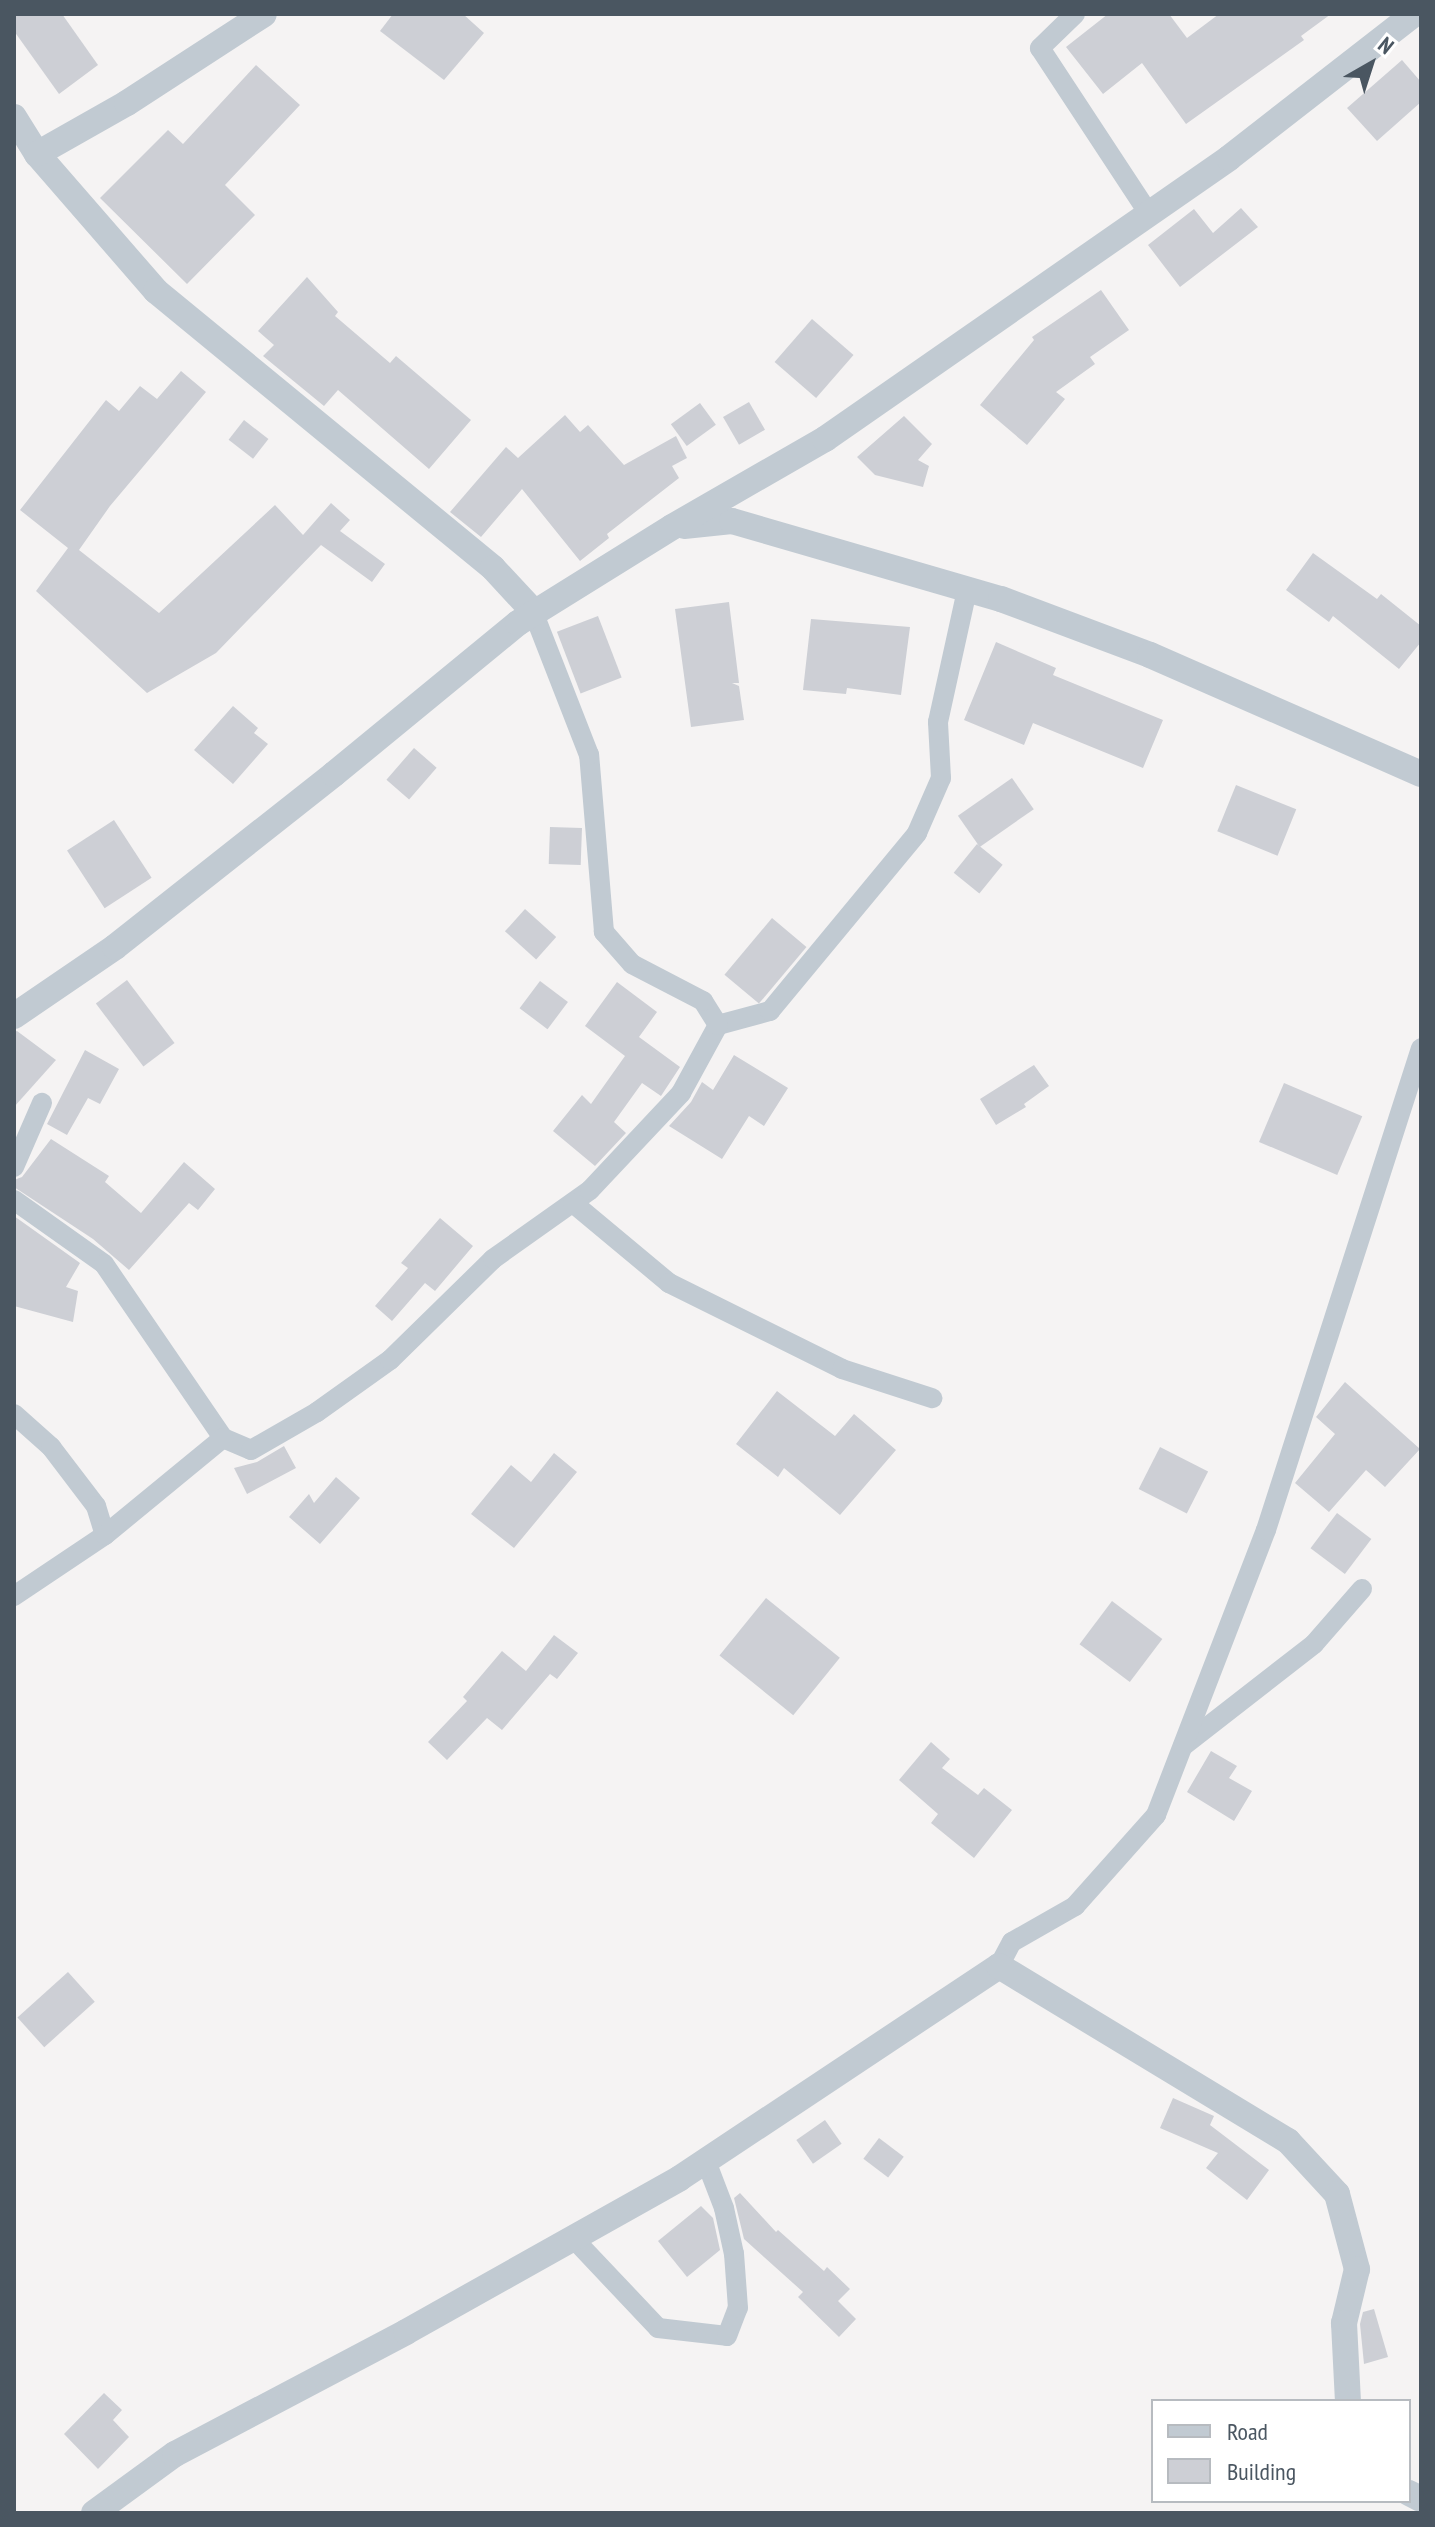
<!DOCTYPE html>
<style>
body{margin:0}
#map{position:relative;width:1435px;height:2527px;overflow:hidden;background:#f5f3f3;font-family:"PT Sans Narrow",sans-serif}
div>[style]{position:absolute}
.building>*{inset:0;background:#cdcfd5;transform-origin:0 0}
.minor>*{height:20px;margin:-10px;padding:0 10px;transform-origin:10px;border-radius:10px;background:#c1cad2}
.tertiary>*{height:26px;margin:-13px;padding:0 13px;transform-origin:13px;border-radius:13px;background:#c1cad2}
span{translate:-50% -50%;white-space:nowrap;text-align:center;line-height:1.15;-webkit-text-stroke:6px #fff;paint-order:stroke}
.frame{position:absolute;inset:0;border:16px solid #4a5661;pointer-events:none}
.legend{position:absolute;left:1151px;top:2399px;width:260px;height:104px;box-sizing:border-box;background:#fff;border:2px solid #b7bbc0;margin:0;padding:10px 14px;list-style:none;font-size:24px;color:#4a5661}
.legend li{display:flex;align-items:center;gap:16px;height:40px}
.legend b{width:40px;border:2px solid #b7bbc0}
.north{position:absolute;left:1331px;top:24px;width:80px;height:80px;-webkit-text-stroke:6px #fff;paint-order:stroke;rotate:39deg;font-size:22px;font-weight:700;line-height:32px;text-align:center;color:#4a5661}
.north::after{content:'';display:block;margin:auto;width:28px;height:36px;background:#4a5661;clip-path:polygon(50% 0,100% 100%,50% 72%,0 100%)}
</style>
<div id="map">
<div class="building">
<i style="clip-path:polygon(14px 14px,62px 14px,98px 65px,59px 94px,14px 31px)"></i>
<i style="clip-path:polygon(393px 14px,463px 14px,484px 33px,444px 80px,380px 31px)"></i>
<i style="clip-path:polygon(1108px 14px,1169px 14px,1187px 38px,1219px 14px,1331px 14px,1301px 36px,1304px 40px,1186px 124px,1142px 63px,1103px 94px,1066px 47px)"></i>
<i style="clip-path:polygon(1402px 60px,1421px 82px,1421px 102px,1377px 141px,1347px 108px)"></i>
<i style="clip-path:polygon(256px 65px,300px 105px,225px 185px,255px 215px,187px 284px,100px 198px,168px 130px,183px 144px)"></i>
<i style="clip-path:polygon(1241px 208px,1258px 227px,1180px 287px,1148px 245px,1194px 209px,1213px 233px)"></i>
<i style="clip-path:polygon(307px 277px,338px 312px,335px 316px,390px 363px,396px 356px,471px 420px,429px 469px,338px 390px,324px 406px,263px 356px,274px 345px,258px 331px)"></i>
<i style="clip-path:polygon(1101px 290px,1129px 330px,1090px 357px,1095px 364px,1056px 392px,1065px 399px,1027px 445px,980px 405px,1034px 340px,1032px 337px)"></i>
<i style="left:812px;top:319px;width:55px;height:57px;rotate:41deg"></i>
<i style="clip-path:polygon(181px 371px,206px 392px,110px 506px,79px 550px,159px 613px,275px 505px,303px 535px,331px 503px,350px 520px,340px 531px,385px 564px,372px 582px,321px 545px,216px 653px,147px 693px,36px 591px,68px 548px,20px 510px,106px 400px,119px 411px,140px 386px,157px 399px)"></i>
<i style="left:749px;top:402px;width:32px;height:30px;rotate:60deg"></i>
<i style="left:700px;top:403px;width:27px;height:36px;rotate:54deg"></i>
<i style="clip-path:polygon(565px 415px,580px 432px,588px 425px,624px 465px,676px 436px,687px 458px,672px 466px,679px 478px,607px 534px,609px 538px,580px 561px,522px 489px,481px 537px,450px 512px,506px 447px,518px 458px)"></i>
<i style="clip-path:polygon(904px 416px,932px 444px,918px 460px,929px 466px,923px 487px,875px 475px,857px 457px)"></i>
<i style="left:244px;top:420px;width:31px;height:25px;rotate:38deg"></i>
<i style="clip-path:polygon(1313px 553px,1377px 599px,1381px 594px,1421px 626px,1421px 642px,1399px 669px,1333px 616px,1329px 622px,1286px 590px)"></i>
<i style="clip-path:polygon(729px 602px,739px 683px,732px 683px,739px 686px,744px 720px,691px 727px,675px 609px)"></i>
<i style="left:598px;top:616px;width:66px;height:44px;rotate:69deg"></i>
<i style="clip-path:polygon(811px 619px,910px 627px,901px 695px,847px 688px,846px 694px,803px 690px)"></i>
<i style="clip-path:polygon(996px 642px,1056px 668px,1053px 675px,1163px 720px,1143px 768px,1033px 723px,1024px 745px,964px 720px)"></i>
<i style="clip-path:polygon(233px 706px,258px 728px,254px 733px,268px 744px,233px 784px,194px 750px)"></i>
<i style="left:414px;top:748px;width:30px;height:42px;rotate:41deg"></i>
<i style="left:1012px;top:778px;width:38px;height:66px;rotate:55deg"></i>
<i style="left:1236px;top:785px;width:65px;height:50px;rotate:22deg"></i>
<i style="left:114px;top:820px;width:69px;height:56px;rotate:57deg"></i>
<i style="left:550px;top:827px;width:32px;height:37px;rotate:2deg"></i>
<i style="left:977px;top:844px;width:33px;height:37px;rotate:39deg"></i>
<i style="left:525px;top:909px;width:42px;height:30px;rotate:42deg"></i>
<i style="left:772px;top:918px;width:45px;height:74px;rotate:40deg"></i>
<i style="left:127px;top:980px;width:79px;height:39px;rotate:53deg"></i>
<i style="left:540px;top:981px;width:35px;height:34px;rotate:37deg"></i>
<i style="clip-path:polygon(617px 982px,657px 1012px,639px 1037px,680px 1067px,661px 1096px,642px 1083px,614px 1122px,626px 1133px,595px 1166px,553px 1131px,582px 1095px,591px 1104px,625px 1056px,585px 1026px)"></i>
<i style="clip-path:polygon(17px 1031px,56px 1060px,14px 1107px,14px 1032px)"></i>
<i style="clip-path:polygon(85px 1050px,119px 1069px,100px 1104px,88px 1098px,67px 1135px,47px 1124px)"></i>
<i style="clip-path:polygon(734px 1055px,788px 1088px,764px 1126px,749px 1116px,722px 1159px,669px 1126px,691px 1102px,702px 1082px,713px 1090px)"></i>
<i style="clip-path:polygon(1034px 1065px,1049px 1086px,1024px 1104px,1026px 1107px,996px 1125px,980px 1099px)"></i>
<i style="left:1284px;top:1083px;width:85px;height:64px;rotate:23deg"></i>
<i style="clip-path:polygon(51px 1139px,109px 1176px,105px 1182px,141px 1213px,184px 1162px,215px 1189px,198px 1210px,189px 1203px,129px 1270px,93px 1239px,14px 1187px,14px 1180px,22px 1177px)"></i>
<i style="clip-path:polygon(14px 1216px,80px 1263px,66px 1287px,78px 1291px,73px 1322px,14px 1306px)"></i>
<i style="clip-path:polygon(440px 1218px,473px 1246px,435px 1291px,425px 1283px,392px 1321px,375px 1306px,408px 1268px,401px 1263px)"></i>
<i style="clip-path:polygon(1345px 1382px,1420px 1449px,1385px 1487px,1366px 1470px,1329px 1512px,1295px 1483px,1335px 1434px,1316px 1417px)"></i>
<i style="clip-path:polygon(777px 1391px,835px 1436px,854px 1414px,896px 1450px,840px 1515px,784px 1468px,778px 1477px,736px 1444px)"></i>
<i style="clip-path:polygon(284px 1446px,296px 1468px,247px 1494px,234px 1468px,257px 1462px)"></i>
<i style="left:1160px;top:1447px;width:54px;height:47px;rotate:27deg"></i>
<i style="clip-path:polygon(554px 1453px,577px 1472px,514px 1548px,471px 1514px,511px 1465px,531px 1482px)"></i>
<i style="clip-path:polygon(336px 1477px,360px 1498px,320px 1544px,289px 1517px,309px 1494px,314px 1503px)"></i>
<i style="left:1337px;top:1513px;width:43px;height:44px;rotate:37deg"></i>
<i style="left:766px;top:1598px;width:95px;height:74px;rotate:39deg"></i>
<i style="left:1112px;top:1601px;width:63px;height:54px;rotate:37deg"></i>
<i style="clip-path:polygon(554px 1635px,578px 1653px,557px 1679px,550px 1674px,502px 1730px,487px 1718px,447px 1760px,428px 1742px,467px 1701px,463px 1697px,502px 1651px,526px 1671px)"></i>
<i style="clip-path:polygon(931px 1742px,950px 1759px,942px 1768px,978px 1795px,984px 1788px,1012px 1810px,974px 1858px,931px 1823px,938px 1814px,899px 1780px)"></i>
<i style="clip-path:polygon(1211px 1751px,1237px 1766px,1229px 1778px,1252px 1791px,1234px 1821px,1187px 1792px)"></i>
<i style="left:68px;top:1972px;width:40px;height:68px;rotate:48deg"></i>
<i style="clip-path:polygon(1173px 2098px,1214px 2116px,1210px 2125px,1269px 2170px,1247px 2200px,1206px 2168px,1218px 2153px,1160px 2128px)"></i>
<i style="left:825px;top:2120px;width:29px;height:35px;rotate:55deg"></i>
<i style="left:879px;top:2138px;width:31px;height:26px;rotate:37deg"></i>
<i style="clip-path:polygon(740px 2193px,776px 2232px,778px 2230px,824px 2271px,827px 2267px,850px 2289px,838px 2301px,856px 2319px,839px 2337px,798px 2297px,803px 2292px,744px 2239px,734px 2198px)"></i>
<i style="clip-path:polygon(701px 2206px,713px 2218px,720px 2250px,687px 2277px,658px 2241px)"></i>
<i style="clip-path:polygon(1374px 2309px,1388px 2357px,1364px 2364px,1360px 2324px,1363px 2312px)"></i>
<i style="clip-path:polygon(104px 2393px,122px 2410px,113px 2420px,129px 2437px,98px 2469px,64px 2434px)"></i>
</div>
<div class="minor">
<i style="left:1075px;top:14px;width:49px;rotate:135.8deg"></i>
<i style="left:1040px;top:48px;width:199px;rotate:56.7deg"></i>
<i style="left:718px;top:1025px;width:54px;rotate:-15.1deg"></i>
<i style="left:770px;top:1011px;width:231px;rotate:-50.4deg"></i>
<i style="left:917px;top:833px;width:60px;rotate:-66.4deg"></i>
<i style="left:941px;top:778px;width:56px;rotate:-93.1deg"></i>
<i style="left:938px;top:722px;width:135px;rotate:-77.6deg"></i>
<i style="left:14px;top:1167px;width:70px;rotate:-66.4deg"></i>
<i style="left:14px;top:1200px;width:110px;rotate:35.4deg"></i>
<i style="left:104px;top:1264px;width:211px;rotate:55.6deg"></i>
<i style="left:223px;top:1438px;width:30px;rotate:23deg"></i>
<i style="left:251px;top:1450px;width:76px;rotate:-29.9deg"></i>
<i style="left:317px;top:1412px;width:90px;rotate:-35.5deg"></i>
<i style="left:390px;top:1360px;width:144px;rotate:-44.4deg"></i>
<i style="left:493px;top:1259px;width:119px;rotate:-35.4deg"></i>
<i style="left:590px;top:1190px;width:133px;rotate:-46.8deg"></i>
<i style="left:681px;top:1093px;width:77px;rotate:-61.4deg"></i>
<i style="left:718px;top:1025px;width:28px;rotate:-122deg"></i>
<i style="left:703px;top:1001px;width:80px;rotate:-152.5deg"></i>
<i style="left:632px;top:964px;width:43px;rotate:-131.2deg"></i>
<i style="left:604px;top:932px;width:178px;rotate:-94.8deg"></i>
<i style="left:589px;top:755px;width:155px;rotate:-111.3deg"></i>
<i style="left:573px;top:1203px;width:125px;rotate:39.8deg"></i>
<i style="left:669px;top:1283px;width:193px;rotate:26.4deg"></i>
<i style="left:842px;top:1369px;width:95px;rotate:17.9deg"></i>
<i style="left:14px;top:1414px;width:50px;rotate:41.7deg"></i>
<i style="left:51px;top:1447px;width:74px;rotate:52.7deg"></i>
<i style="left:96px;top:1506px;width:30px;rotate:73deg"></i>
<i style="left:105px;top:1535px;width:110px;rotate:146.2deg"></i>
<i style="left:105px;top:1535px;width:153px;rotate:-39.4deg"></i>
<i style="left:1183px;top:1746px;width:166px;rotate:-37.9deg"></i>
<i style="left:1314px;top:1644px;width:73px;rotate:-48.9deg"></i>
<i style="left:999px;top:1966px;width:27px;rotate:-62deg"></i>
<i style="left:1012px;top:1942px;width:73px;rotate:-29.7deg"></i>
<i style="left:1075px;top:1906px;width:122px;rotate:-48.3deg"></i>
<i style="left:1156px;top:1815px;width:305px;rotate:-68.9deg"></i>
<i style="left:1266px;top:1530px;width:506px;rotate:-72.17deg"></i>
<i style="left:573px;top:2238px;width:124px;rotate:46.6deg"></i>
<i style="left:658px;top:2328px;width:69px;rotate:6.6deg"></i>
<i style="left:727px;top:2336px;width:30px;rotate:-69deg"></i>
<i style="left:738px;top:2308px;width:54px;rotate:-94.2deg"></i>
<i style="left:734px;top:2254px;width:47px;rotate:-102.3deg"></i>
<i style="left:724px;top:2208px;width:50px;rotate:-111deg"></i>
</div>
<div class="tertiary">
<i style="left:14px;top:117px;width:44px;rotate:58.1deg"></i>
<i style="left:37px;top:154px;width:181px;rotate:49deg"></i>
<i style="left:156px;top:291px;width:436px;rotate:39.4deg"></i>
<i style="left:493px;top:568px;width:59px;rotate:47.1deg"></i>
<i style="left:37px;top:154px;width:103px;rotate:-29.5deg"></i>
<i style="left:127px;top:103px;width:163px;rotate:-33deg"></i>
<i style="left:684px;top:526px;width:48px;rotate:-5.9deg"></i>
<i style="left:732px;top:521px;width:280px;rotate:16.2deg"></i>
<i style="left:1001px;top:599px;width:159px;rotate:20.6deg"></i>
<i style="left:1150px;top:655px;width:296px;rotate:23.7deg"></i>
<i style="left:14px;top:1016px;width:122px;rotate:-34.3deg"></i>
<i style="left:115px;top:947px;width:279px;rotate:-38.3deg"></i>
<i style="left:334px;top:774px;width:238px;rotate:-39.4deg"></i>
<i style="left:518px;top:623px;width:181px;rotate:-31.9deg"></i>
<i style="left:672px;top:527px;width:177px;rotate:-29.9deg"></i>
<i style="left:825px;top:439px;width:492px;rotate:-34.8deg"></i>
<i style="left:1229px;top:158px;width:234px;rotate:-37.9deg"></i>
<i style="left:1409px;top:2493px;width:13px;rotate:27deg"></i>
<i style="left:94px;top:2513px;width:100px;rotate:-36.1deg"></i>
<i style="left:175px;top:2454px;width:261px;rotate:-27.8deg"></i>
<i style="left:406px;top:2332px;width:314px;rotate:-29.3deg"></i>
<i style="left:680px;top:2178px;width:383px;rotate:-33.6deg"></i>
<i style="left:999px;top:1966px;width:338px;rotate:31.2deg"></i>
<i style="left:1288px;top:2141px;width:72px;rotate:47.2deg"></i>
<i style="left:1337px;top:2194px;width:78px;rotate:75.1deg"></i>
<i style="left:1357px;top:2269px;width:56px;rotate:103.5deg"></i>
<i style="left:1344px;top:2323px;width:78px;rotate:87.1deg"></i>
</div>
<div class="frame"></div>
<ul class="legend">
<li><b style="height:10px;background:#c1cad2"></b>Road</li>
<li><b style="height:22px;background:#cdcfd5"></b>Building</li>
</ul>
<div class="north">N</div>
</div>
